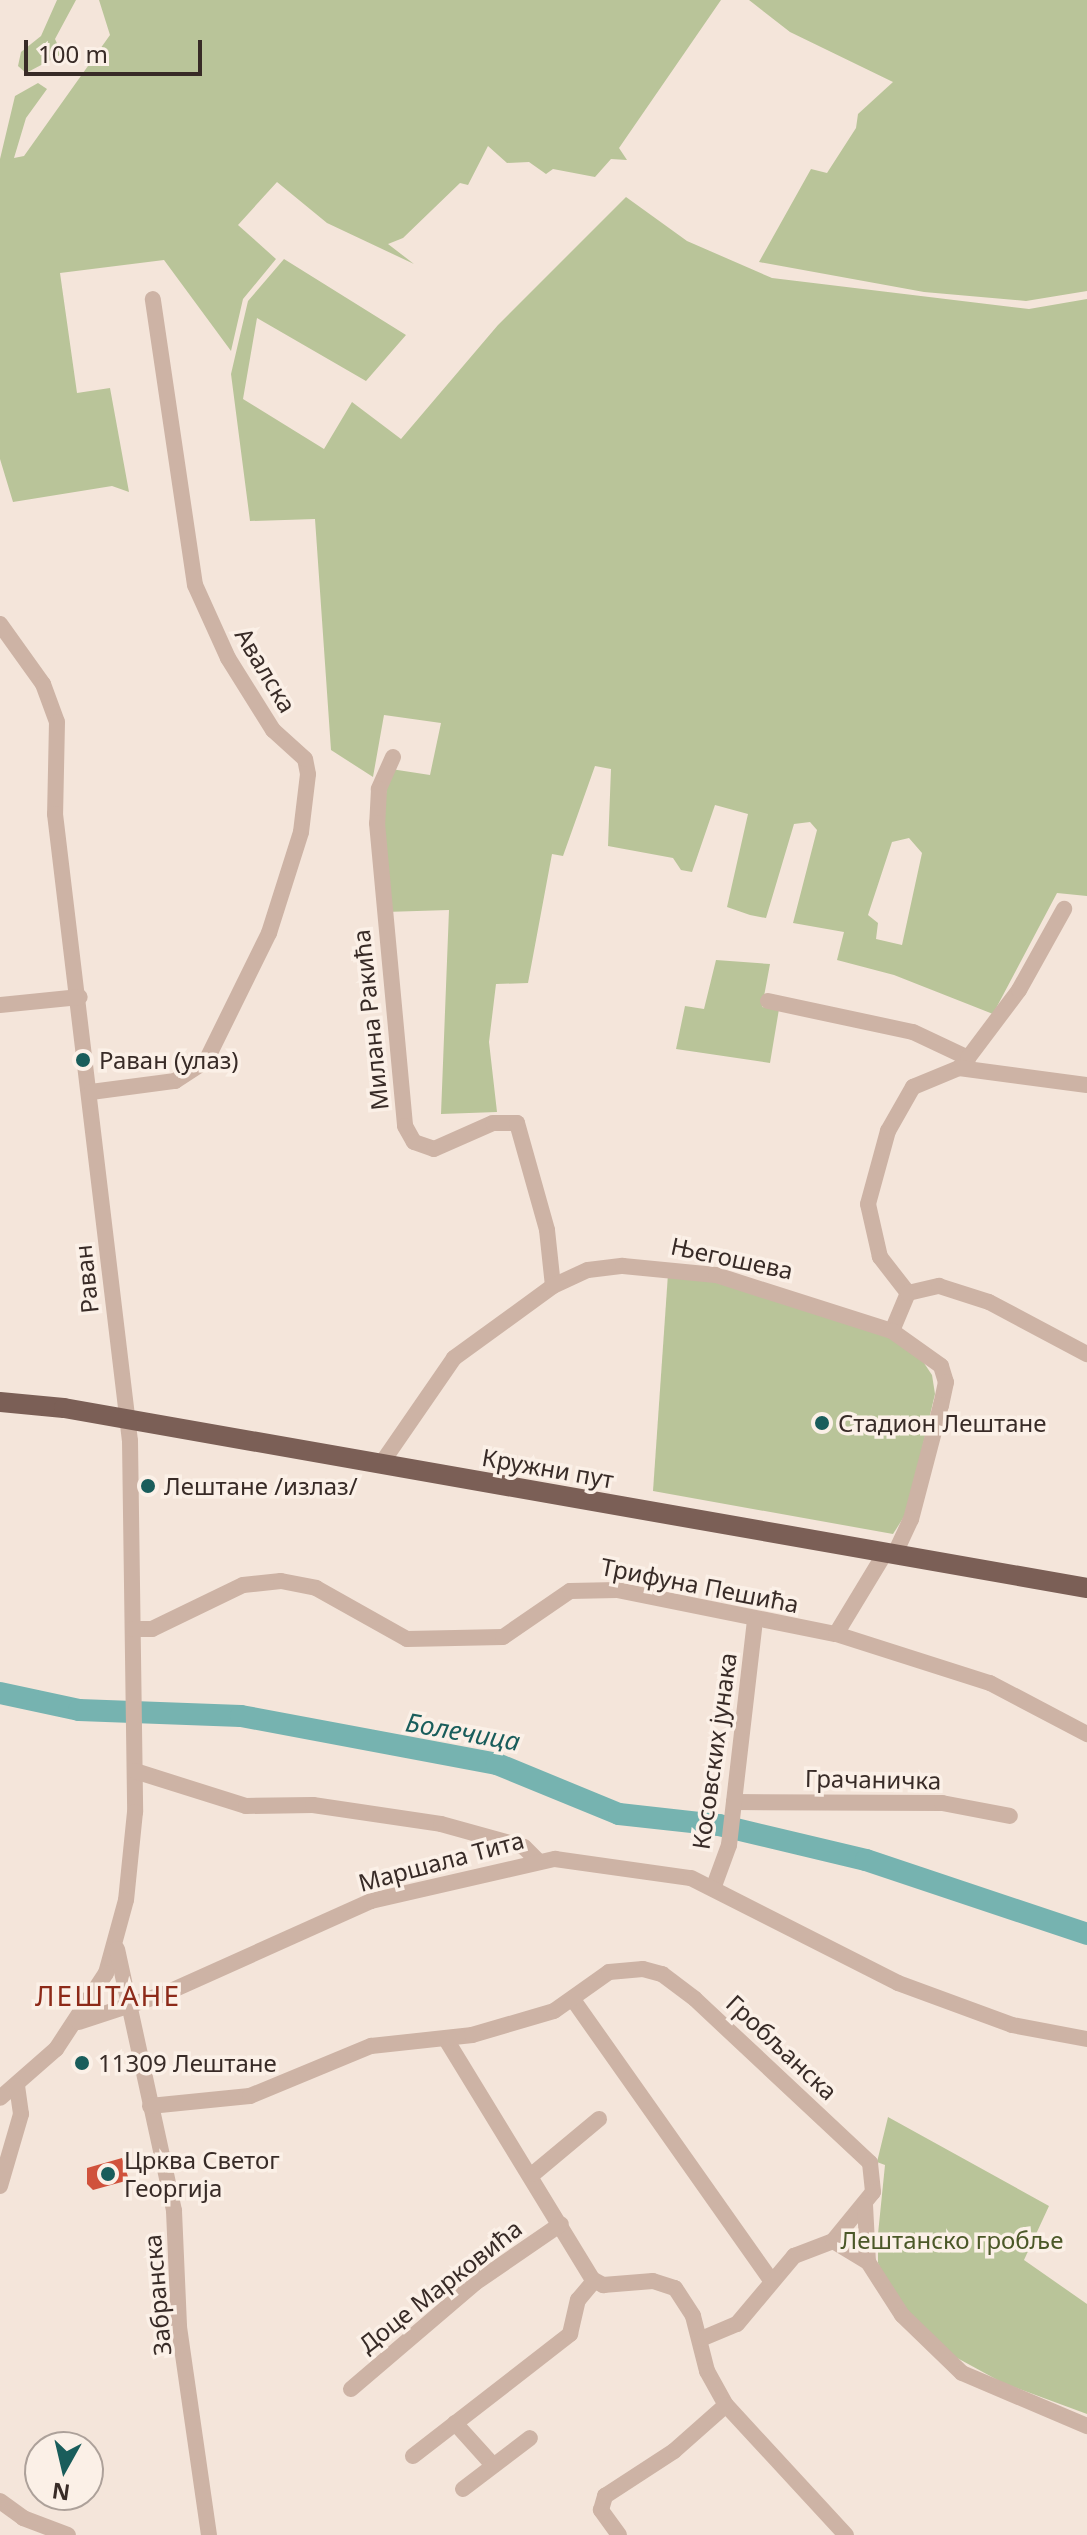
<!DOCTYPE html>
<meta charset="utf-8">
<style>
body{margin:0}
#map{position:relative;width:1087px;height:2535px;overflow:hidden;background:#f4e5da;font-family:"Noto Sans",sans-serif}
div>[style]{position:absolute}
.green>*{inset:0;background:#b9c499}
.river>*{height:22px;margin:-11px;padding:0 11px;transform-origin:11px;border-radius:11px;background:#76b3b0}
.building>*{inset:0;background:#d0523c}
.minor>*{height:16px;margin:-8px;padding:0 8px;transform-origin:8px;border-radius:8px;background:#cdb3a5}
.major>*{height:20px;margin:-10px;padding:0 10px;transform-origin:10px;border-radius:10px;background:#7b5f56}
.dots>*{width:22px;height:22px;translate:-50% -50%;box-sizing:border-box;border:4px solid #fbf0e7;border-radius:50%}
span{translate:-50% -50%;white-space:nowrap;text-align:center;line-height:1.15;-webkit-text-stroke:7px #fbf0e7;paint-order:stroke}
.street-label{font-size:24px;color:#382b27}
.poi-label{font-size:24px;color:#382b27}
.left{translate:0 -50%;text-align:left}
.park-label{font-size:24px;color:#4b5828}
.water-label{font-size:26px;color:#195d5b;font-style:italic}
.quarter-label{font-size:28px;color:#8d2a19;letter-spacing:2px}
.north{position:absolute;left:24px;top:2431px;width:80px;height:80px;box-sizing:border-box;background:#fbf0e7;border:2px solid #ada19a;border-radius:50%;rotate:188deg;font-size:22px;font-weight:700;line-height:32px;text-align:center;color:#382b27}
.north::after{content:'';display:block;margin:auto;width:28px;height:36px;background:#195d5b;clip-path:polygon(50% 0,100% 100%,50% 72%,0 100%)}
.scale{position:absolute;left:24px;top:40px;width:178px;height:36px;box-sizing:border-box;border:4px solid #382b27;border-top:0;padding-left:10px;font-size:24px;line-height:28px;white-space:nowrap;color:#382b27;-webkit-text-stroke:6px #fbf0e7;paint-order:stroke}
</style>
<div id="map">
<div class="green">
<i style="clip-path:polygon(57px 0,76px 0,55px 39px,62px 54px,26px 73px,18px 66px,21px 52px,41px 36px)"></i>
<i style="clip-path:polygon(99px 0,721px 0,619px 148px,627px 160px,611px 159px,595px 177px,553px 169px,546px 174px,529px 162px,507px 163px,488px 146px,468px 185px,460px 183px,403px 238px,388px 244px,414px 264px,327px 223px,277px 182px,238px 225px,276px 259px,243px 299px,231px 351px,164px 260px,60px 273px,77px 393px,110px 388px,129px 492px,112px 486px,13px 502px,0 459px,0 159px,15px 96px,38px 83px,47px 89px,26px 118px,14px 158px,24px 156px,110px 35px)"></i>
<i style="clip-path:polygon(749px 0,1087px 0,1087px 291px,1026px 301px,924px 292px,759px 262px,811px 169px,827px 173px,856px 128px,858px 114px,893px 82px,790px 32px)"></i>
<i style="clip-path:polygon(evenodd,626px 197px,687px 241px,772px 278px,1029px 309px,1087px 299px,1087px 896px,1057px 893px,993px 1014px,894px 975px,837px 960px,844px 932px,793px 923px,817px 830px,810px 822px,794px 824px,766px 918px,750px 915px,727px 907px,748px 814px,715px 805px,692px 872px,681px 870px,673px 858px,608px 846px,611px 769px,595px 766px,563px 856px,552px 854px,528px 983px,496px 984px,489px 1042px,497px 1112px,441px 1114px,449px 910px,385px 912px,380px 823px,391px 769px,430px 775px,441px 723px,384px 715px,373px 777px,331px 750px,315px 519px,250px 521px,231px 374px,248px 301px,284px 259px,406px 335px,366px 381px,257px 318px,243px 399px,324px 449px,352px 402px,401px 439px,498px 325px,626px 197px,909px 838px,922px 853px,902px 945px,876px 939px,878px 923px,868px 915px,892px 842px,909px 838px)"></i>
<i style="clip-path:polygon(716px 960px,770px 964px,762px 1007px,779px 1009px,770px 1063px,676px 1049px,685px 1006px,704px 1009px)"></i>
<i style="clip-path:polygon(668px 1274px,758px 1290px,881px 1331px,918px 1354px,932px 1375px,935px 1394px,907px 1512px,893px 1534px,653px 1491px)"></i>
<i style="clip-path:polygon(888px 2117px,1049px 2206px,1024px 2260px,1087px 2304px,1087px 2414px,1003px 2383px,937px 2347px,890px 2289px,878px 2263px,878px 2234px,885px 2165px,877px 2162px)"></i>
</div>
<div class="river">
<i style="left:0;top:1693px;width:81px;rotate:12.1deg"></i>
<i style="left:79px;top:1710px;width:162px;rotate:2.1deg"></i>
<i style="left:241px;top:1716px;width:260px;rotate:10.6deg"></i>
<i style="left:497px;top:1764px;width:132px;rotate:22.3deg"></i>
<i style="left:619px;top:1814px;width:101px;rotate:6.3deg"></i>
<i style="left:719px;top:1825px;width:151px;rotate:13.4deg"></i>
<i style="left:866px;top:1860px;width:233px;rotate:18.5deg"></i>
</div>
<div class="building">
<i style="clip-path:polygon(122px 2158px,129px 2180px,93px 2190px,87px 2184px,87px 2168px)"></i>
</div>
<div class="minor">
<i style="left:0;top:624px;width:74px;rotate:54.4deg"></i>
<i style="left:43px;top:684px;width:40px;rotate:69.8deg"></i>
<i style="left:57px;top:722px;width:92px;rotate:91.2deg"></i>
<i style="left:55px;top:814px;width:631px;rotate:83.18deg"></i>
<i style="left:130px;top:1441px;width:371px;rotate:89.2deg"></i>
<i style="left:135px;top:1812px;width:88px;rotate:95.8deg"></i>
<i style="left:126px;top:1900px;width:76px;rotate:105.3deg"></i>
<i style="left:106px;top:1973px;width:91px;rotate:123.3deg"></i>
<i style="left:56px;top:2049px;width:74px;rotate:138.8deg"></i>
<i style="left:393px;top:757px;width:35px;rotate:114deg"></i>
<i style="left:379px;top:789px;width:34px;rotate:93deg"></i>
<i style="left:377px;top:823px;width:304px;rotate:84.7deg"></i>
<i style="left:405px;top:1126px;width:18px;rotate:61deg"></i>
<i style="left:414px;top:1142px;width:21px;rotate:19deg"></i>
<i style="left:434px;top:1149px;width:64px;rotate:-23.8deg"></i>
<i style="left:493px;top:1123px;width:24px"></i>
<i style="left:517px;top:1123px;width:111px;rotate:74.3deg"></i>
<i style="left:547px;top:1230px;width:56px;rotate:83.9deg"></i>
<i style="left:768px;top:1001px;width:148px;rotate:12.1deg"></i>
<i style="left:913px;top:1032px;width:61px;rotate:25.3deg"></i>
<i style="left:968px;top:1058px;width:13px;rotate:132deg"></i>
<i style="left:0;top:1005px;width:80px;rotate:-5.7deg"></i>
<i style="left:968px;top:1058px;width:85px;rotate:-53.1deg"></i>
<i style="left:1019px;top:990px;width:93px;rotate:-60.9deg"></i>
<i style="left:91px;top:1092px;width:85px;rotate:-7.5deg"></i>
<i style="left:175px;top:1081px;width:37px;rotate:-33deg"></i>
<i style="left:206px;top:1061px;width:143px;rotate:-63.8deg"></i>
<i style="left:269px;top:933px;width:106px;rotate:-72.4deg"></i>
<i style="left:301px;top:832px;width:58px;rotate:-83.1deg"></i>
<i style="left:308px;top:774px;width:15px;rotate:-101deg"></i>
<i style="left:305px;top:759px;width:43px;rotate:-137.8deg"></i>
<i style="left:273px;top:730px;width:85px;rotate:-122deg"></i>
<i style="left:228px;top:658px;width:80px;rotate:-114.3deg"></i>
<i style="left:195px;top:585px;width:289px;rotate:-98.4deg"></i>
<i style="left:908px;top:1293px;width:46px;rotate:-127.9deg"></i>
<i style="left:880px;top:1257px;width:54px;rotate:-102.8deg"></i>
<i style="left:868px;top:1204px;width:76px;rotate:-74.7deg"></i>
<i style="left:888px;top:1131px;width:51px;rotate:-60.4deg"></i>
<i style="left:913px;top:1087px;width:50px;rotate:-22.4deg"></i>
<i style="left:959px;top:1068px;width:129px;rotate:7.6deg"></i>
<i style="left:892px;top:1331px;width:41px;rotate:-67.2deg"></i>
<i style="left:908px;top:1293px;width:32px;rotate:-13deg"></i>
<i style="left:939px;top:1286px;width:52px;rotate:17.7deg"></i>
<i style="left:989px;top:1302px;width:111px;rotate:28deg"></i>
<i style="left:381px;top:1464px;width:129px;rotate:-55.4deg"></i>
<i style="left:454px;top:1358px;width:122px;rotate:-36deg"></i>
<i style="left:553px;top:1286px;width:38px;rotate:-25deg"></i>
<i style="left:588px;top:1270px;width:35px;rotate:-7deg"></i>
<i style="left:623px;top:1266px;width:93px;rotate:5.5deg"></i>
<i style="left:716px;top:1275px;width:185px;rotate:17.7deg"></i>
<i style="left:892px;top:1331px;width:60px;rotate:35.5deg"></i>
<i style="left:941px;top:1366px;width:17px;rotate:73deg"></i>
<i style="left:946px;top:1382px;width:24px;rotate:102deg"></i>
<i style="left:941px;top:1405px;width:118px;rotate:104.7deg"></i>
<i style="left:911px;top:1519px;width:40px;rotate:115deg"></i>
<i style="left:133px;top:1629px;width:19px"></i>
<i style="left:152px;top:1629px;width:101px;rotate:-25.8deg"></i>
<i style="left:243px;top:1585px;width:38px;rotate:-6deg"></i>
<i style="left:281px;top:1581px;width:36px;rotate:11deg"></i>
<i style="left:316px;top:1588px;width:104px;rotate:29.3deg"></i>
<i style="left:407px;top:1639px;width:96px;rotate:-1.2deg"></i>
<i style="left:503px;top:1637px;width:81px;rotate:-34.5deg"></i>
<i style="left:570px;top:1591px;width:47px;rotate:-1.2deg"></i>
<i style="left:617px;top:1590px;width:223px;rotate:11.4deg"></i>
<i style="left:836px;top:1634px;width:162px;rotate:17.7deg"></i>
<i style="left:990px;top:1683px;width:110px;rotate:27.7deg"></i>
<i style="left:836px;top:1634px;width:95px;rotate:-58.8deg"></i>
<i style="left:135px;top:1771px;width:116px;rotate:17.5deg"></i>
<i style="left:246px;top:1806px;width:67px;rotate:-0.9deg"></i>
<i style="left:313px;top:1805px;width:129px;rotate:8.4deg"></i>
<i style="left:441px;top:1824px;width:86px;rotate:15.5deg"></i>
<i style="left:524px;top:1847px;width:18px;rotate:45deg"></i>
<i style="left:734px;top:1802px;width:208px;rotate:0.3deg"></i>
<i style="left:942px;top:1803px;width:69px;rotate:10.8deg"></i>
<i style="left:714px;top:1886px;width:44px;rotate:-69.9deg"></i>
<i style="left:729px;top:1845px;width:226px;rotate:-83.4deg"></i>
<i style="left:117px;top:1949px;width:268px;rotate:77.7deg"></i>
<i style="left:174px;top:2211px;width:116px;rotate:87.5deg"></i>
<i style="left:179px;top:2327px;width:210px;rotate:81.8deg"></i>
<i style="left:574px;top:2001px;width:342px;rotate:54.8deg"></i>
<i style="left:79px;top:2022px;width:89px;rotate:-18.2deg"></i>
<i style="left:164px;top:1994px;width:227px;rotate:-24.2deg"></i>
<i style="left:371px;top:1901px;width:189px;rotate:-12.9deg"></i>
<i style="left:555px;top:1859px;width:137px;rotate:8deg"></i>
<i style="left:691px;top:1878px;width:232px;rotate:26.9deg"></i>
<i style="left:898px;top:1983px;width:121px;rotate:20.2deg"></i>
<i style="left:1012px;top:2025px;width:76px;rotate:10.6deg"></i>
<i style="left:447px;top:2041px;width:279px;rotate:58.6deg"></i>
<i style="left:592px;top:2279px;width:13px;rotate:29deg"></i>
<i style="left:603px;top:2285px;width:50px;rotate:-4.6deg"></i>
<i style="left:653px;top:2281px;width:23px;rotate:18deg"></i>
<i style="left:675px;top:2288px;width:33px;rotate:57deg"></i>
<i style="left:693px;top:2316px;width:57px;rotate:75.7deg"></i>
<i style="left:707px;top:2371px;width:39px;rotate:61deg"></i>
<i style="left:726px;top:2405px;width:177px;rotate:47.3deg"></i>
<i style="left:150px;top:2106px;width:100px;rotate:-5.7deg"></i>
<i style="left:250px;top:2096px;width:131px;rotate:-22.5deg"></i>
<i style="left:371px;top:2046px;width:102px;rotate:-6.2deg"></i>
<i style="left:472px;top:2035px;width:85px;rotate:-16.3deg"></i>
<i style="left:554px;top:2011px;width:67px;rotate:-35.3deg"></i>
<i style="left:609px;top:1972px;width:34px;rotate:-5deg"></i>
<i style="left:643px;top:1969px;width:20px;rotate:15deg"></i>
<i style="left:662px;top:1974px;width:41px;rotate:37.1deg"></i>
<i style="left:695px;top:1999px;width:240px;rotate:43.1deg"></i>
<i style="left:870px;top:2163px;width:29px;rotate:84deg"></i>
<i style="left:873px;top:2192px;width:63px;rotate:129.2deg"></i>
<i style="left:533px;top:2174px;width:86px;rotate:-39.8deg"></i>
<i style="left:0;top:2186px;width:75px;rotate:-73.7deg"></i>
<i style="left:21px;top:2114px;width:28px;rotate:-98deg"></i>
<i style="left:865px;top:2205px;width:57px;rotate:87deg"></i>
<i style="left:701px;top:2339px;width:39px;rotate:-23deg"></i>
<i style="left:737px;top:2324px;width:89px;rotate:-50deg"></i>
<i style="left:794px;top:2256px;width:42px;rotate:-21deg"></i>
<i style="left:833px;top:2241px;width:41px;rotate:31deg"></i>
<i style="left:868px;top:2262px;width:63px;rotate:57.3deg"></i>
<i style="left:902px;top:2315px;width:83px;rotate:44deg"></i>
<i style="left:962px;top:2373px;width:136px;rotate:23deg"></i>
<i style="left:351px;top:2389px;width:163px;rotate:-40.5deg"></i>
<i style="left:475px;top:2283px;width:104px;rotate:-34.5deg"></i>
<i style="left:455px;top:2423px;width:57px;rotate:47.9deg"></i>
<i style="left:413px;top:2456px;width:199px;rotate:-37.8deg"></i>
<i style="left:570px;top:2334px;width:35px;rotate:-77deg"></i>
<i style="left:578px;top:2300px;width:25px;rotate:-50deg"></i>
<i style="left:463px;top:2489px;width:84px;rotate:-37.3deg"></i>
<i style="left:0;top:2501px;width:29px;rotate:36deg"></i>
<i style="left:23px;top:2518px;width:48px;rotate:20.7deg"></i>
<i style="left:619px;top:2535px;width:31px;rotate:-126deg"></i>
<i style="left:601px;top:2510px;width:15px;rotate:-74deg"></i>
<i style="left:605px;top:2496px;width:82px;rotate:-33.1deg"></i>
<i style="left:674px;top:2451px;width:69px;rotate:-41.5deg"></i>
</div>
<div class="major">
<i style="left:0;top:1402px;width:64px;rotate:5.4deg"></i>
<i style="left:64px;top:1408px;width:1039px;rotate:9.98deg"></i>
</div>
<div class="dots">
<i style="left:83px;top:1060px;background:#195d5b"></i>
<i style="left:822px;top:1423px;background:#195d5b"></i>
<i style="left:148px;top:1486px;background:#195d5b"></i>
<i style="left:82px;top:2063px;background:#195d5b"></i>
<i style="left:108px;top:2174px;background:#195d5b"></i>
</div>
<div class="street-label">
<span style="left:266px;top:670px;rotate:59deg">Авалска</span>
<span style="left:370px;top:1020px;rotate:-96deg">Милана Ракића</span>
<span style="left:732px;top:1258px;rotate:12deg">Његошева</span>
<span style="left:86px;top:1279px;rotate:-96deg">Раван</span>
<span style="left:548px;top:1468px;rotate:10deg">Кружни пут</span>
<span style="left:700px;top:1585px;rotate:11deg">Трифуна Пешића</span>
<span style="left:714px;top:1751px;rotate:-82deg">Косовских јунака</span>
<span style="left:873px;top:1779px;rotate:1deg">Грачаничка</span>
<span style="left:441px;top:1861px;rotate:-15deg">Маршала Тита</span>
<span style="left:782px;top:2047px;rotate:43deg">Гробљанска</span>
<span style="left:440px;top:2286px;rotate:-38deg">Доце Марковића</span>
<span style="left:157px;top:2295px;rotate:-95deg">Забранска</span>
</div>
<div class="poi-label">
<span class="left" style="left:99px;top:1060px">Раван (улаз)</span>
<span class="left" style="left:838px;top:1423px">Стадион Лештане</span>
<span class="left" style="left:164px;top:1486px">Лештане /излаз/</span>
<span class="left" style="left:98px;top:2063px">11309 Лештане</span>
<span class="left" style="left:124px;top:2174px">Црква Светог<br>Георгија</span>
</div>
<div class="park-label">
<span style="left:952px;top:2240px">Лештанско гробље</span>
</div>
<div class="water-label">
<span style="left:463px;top:1732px;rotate:10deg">Болечица</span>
</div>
<div class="quarter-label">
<span style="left:108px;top:1995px">ЛЕШТАНЕ</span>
</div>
<div class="north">N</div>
<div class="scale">100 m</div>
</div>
